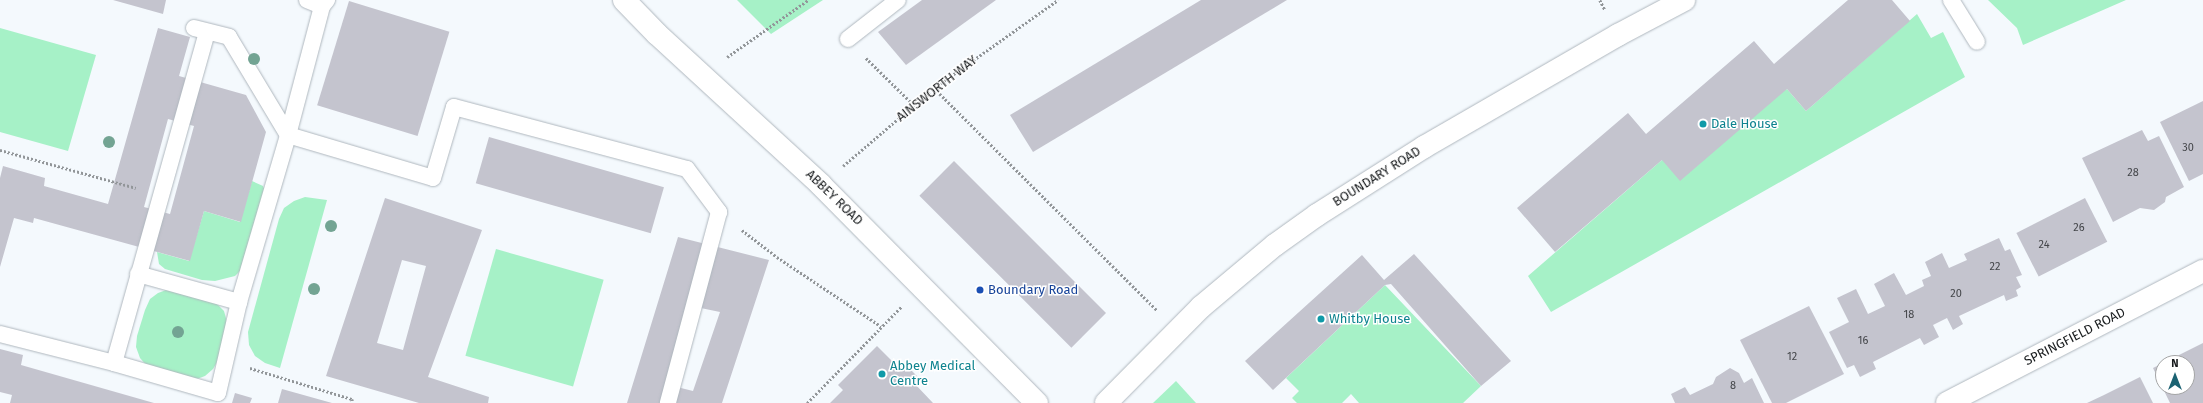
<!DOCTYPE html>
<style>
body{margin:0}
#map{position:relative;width:2203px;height:403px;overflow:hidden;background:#f4f9fd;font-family:"Fira Sans",sans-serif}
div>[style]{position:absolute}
.green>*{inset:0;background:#a6f1c7;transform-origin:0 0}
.building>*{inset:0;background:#c4c4ce;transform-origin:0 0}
.path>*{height:2.5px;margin-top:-1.25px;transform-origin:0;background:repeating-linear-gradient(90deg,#929699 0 2px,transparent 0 4px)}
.roads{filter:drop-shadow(0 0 1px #afb7be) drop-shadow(0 0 1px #afb7be)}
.service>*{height:16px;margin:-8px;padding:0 8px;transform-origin:8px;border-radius:8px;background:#fff}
.minor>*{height:22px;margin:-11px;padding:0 11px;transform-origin:11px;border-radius:11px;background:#fff}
.tertiary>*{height:22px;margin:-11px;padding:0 11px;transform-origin:11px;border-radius:11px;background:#fff}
.secondary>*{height:22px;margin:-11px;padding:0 11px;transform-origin:11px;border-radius:11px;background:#fff}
.trees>*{width:12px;height:12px;margin:-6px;border-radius:50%;background:#73a493}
.dots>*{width:11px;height:11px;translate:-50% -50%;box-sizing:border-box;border:2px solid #fff;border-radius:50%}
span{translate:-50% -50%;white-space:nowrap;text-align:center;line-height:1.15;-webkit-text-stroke:3px #fff;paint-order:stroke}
.number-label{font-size:11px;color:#44464a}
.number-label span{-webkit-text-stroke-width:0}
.street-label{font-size:13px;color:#191c1e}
.culture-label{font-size:13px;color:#0d838f}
.left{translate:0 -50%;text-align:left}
.transit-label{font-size:13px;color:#164399}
.north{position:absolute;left:2155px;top:355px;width:40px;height:40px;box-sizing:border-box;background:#fff;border:1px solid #a3a4a5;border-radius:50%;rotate:0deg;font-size:11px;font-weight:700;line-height:16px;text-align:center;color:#191c1e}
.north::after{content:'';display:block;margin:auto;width:14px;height:18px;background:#1b6272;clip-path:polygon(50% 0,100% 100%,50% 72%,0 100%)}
</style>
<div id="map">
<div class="green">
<i style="clip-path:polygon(737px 0,823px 0,771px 34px)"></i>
<i style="clip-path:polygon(1988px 0,2126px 0,2023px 45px,2017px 28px)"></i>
<i style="clip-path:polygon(1917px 14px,1931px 38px,1943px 32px,1965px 77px,1551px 312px,1528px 276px,1662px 160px,1787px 89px,1806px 111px)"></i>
<i style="clip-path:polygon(0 28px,96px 55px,68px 151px,0 132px)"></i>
<i style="clip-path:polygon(252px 181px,263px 186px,265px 191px,243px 268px,235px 276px,215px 281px,202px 280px,165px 269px,159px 264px,157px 252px,189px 261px,204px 211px,240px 222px)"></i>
<i style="clip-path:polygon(305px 197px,327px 200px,280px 368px,265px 363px,255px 356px,249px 345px,248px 332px,279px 219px,284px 208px,294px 201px)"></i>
<i style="left:496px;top:249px;width:112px;height:111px;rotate:16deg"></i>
<i style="clip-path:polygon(1385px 285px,1481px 386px,1463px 403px,1359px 403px,1351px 394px,1342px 403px,1297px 403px,1292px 398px,1299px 391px,1286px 378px)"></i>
<i style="clip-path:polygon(169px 289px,216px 303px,224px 311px,227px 322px,219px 359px,213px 369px,205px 376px,194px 380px,147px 366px,140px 358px,136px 347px,137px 336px,145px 310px,150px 299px,158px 293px)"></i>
<i style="clip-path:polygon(1176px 381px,1196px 403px,1153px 403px)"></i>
</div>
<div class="building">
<i style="clip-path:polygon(113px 0,166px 0,163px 14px)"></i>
<i style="clip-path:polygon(922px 0,996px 0,906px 65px,878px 32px)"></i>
<i style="clip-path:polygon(1201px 0,1287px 0,1033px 152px,1010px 115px)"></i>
<i style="clip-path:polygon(1848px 0,1892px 0,1910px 21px,1806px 111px,1787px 89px,1680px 181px,1662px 160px,1555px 252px,1517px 208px,1628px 113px,1646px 134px,1754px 41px,1774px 64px)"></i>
<i style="left:349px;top:1px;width:105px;height:109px;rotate:17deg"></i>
<i style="clip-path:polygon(evenodd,158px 28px,190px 37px,179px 76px,246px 95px,266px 132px,241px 222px,204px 211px,190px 261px,34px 218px,33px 223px,14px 218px,0 267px,0 178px,3px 166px,45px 178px,44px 186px,108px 204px,158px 28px,168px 119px,194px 126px,170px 214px,144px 207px,168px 119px)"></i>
<i style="clip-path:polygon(2203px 101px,2203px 174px,2189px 181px,2160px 122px)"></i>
<i style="clip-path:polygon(2142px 130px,2148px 141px,2159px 136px,2184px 187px,2166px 197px,2165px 202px,2154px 210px,2140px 208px,2113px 222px,2082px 158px)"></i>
<i style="left:489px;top:137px;width:182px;height:48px;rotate:16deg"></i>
<i style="left:954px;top:161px;width:215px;height:49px;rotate:45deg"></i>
<i style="clip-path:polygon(evenodd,385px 198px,482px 230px,428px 377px,489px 397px,488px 403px,419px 403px,326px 376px,385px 198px,402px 260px,426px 266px,403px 350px,377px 343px,402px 260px)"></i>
<i style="left:2085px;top:198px;width:49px;height:77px;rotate:63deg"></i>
<i style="clip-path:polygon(evenodd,678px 237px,769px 260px,722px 403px,627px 403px,678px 237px,691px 306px,720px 312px,693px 391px,665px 384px,691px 306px)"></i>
<i style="clip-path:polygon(1999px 238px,2005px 251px,2010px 249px,2022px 275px,2016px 277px,2021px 287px,2016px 290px,2018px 296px,2006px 301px,2004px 295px,1959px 316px,1963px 324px,1953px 330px,1947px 318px,1933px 325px,1939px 337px,1924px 345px,1920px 338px,1873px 362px,1876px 369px,1860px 377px,1854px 365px,1847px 368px,1829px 332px,1849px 322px,1837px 298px,1856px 289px,1868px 314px,1885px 306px,1874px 284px,1894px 273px,1906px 295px,1924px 286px,1922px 280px,1931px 276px,1925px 262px,1942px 253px,1949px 268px,1967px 260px,1964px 254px)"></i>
<i style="clip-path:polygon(1414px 254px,1511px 361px,1481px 386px,1391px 284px,1385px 285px,1273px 390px,1245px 361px,1362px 255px,1384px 280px)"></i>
<i style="clip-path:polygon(1809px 306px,1844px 374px,1786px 403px,1772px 403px,1740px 340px)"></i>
<i style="clip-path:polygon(evenodd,2203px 343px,2203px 403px,2170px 403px,2153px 368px,2203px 343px,2163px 363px,2187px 363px,2187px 387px,2163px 387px,2163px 363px)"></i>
<i style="clip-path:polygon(877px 346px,901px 370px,906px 365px,919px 378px,914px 383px,933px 403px,830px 403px,843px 390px,838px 385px)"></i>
<i style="clip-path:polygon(0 349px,23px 355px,21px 365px,154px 403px,10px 403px,12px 395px,0 392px)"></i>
<i style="clip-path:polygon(1730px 368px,1739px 373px,1744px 383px,1752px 378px,1764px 403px,1675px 403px,1671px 394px,1685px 387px,1690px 395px,1713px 384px,1716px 377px)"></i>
<i style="clip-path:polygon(2140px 377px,2153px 403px,2087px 403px,2104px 395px)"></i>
<i style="clip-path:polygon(282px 389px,332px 403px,278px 403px)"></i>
<i style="clip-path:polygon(235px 393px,252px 398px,250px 403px,232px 403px)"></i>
</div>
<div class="path">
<i style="left:1600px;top:0;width:11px;rotate:63deg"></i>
<i style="left:727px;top:57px;width:99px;rotate:-35.1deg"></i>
<i style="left:866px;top:58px;width:67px;rotate:44.4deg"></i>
<i style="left:934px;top:88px;width:315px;rotate:44.9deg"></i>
<i style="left:0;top:150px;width:141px;rotate:15.6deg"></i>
<i style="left:843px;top:166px;width:120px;rotate:-40.6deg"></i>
<i style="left:934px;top:88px;width:152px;rotate:-35.4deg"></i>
<i style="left:742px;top:230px;width:44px;rotate:37.6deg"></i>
<i style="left:777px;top:257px;width:125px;rotate:33.6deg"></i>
<i style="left:250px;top:368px;width:107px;rotate:16.9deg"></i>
<i style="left:352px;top:399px;width:4px;rotate:76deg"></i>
<i style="left:807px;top:403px;width:136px;rotate:-45.6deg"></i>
</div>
<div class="roads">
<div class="service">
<i style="left:307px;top:0;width:16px;rotate:22deg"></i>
<i style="left:322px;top:6px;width:8px;rotate:-50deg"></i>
<i style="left:1951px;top:0;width:49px;rotate:58.2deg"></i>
<i style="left:194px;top:28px;width:36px;rotate:14deg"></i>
<i style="left:229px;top:37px;width:114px;rotate:59deg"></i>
<i style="left:288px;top:135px;width:151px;rotate:16.5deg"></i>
<i style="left:433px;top:178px;width:74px;rotate:-73.5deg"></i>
<i style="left:454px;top:107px;width:241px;rotate:14.9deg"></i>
<i style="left:687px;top:169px;width:54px;rotate:53.3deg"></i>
<i style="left:719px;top:212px;width:198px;rotate:105deg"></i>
<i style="left:848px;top:39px;width:63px;rotate:-38deg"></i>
<i style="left:138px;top:274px;width:105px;rotate:15.5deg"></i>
<i style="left:239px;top:302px;width:174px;rotate:-73.6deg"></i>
<i style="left:288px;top:135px;width:133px;rotate:-75.2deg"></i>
<i style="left:0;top:334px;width:118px;rotate:14.3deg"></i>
<i style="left:114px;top:363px;width:344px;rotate:-74.3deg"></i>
<i style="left:114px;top:363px;width:108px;rotate:16.1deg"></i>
<i style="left:218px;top:393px;width:93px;rotate:-77deg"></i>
</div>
<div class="minor">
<i style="left:1947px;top:403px;width:288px;rotate:-27.3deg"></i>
</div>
<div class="tertiary">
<i style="left:1106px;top:403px;width:135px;rotate:-45.3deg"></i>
<i style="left:1201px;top:307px;width:97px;rotate:-40deg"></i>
<i style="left:1275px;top:245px;width:52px;rotate:-35.5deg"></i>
<i style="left:1317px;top:215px;width:127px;rotate:-32.4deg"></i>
<i style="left:1424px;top:147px;width:224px;rotate:-30deg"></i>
<i style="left:1618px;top:35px;width:75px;rotate:-27.9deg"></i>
</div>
<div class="secondary">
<i style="left:624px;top:0;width:47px;rotate:45.9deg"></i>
<i style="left:657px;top:34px;width:223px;rotate:42.6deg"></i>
<i style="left:821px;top:185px;width:307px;rotate:45.3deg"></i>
</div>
</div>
<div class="trees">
<i style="left:254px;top:59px"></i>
<i style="left:109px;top:142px"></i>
<i style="left:331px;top:226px"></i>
<i style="left:314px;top:289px"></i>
<i style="left:178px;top:332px"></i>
</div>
<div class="dots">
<i style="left:1703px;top:124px;background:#0f9aa8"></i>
<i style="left:980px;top:290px;background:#1a4fb4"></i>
<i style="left:1321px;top:319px;background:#0f9aa8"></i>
<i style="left:882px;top:374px;background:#0f9aa8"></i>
</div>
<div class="number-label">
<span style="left:2188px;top:148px">30</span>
<span style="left:2133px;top:173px">28</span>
<span style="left:2079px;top:228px">26</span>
<span style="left:2044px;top:245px">24</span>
<span style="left:1995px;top:267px">22</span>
<span style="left:1956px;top:294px">20</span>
<span style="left:1909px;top:315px">18</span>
<span style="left:1863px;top:341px">16</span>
<span style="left:1792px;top:357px">12</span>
<span style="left:1733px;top:386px">8</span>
</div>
<div class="street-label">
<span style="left:937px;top:89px;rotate:-38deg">AINSWORTH WAY</span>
<span style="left:1377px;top:177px;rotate:-32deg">BOUNDARY ROAD</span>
<span style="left:834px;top:198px;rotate:44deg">ABBEY ROAD</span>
<span style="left:2075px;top:337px;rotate:-27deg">SPRINGFIELD ROAD</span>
</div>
<div class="culture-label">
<span class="left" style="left:1711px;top:124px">Dale House</span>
<span class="left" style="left:1329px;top:319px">Whitby House</span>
<span class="left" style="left:890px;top:374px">Abbey Medical<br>Centre</span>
</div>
<div class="transit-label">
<span class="left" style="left:988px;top:290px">Boundary Road</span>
</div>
<div class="north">N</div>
</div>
